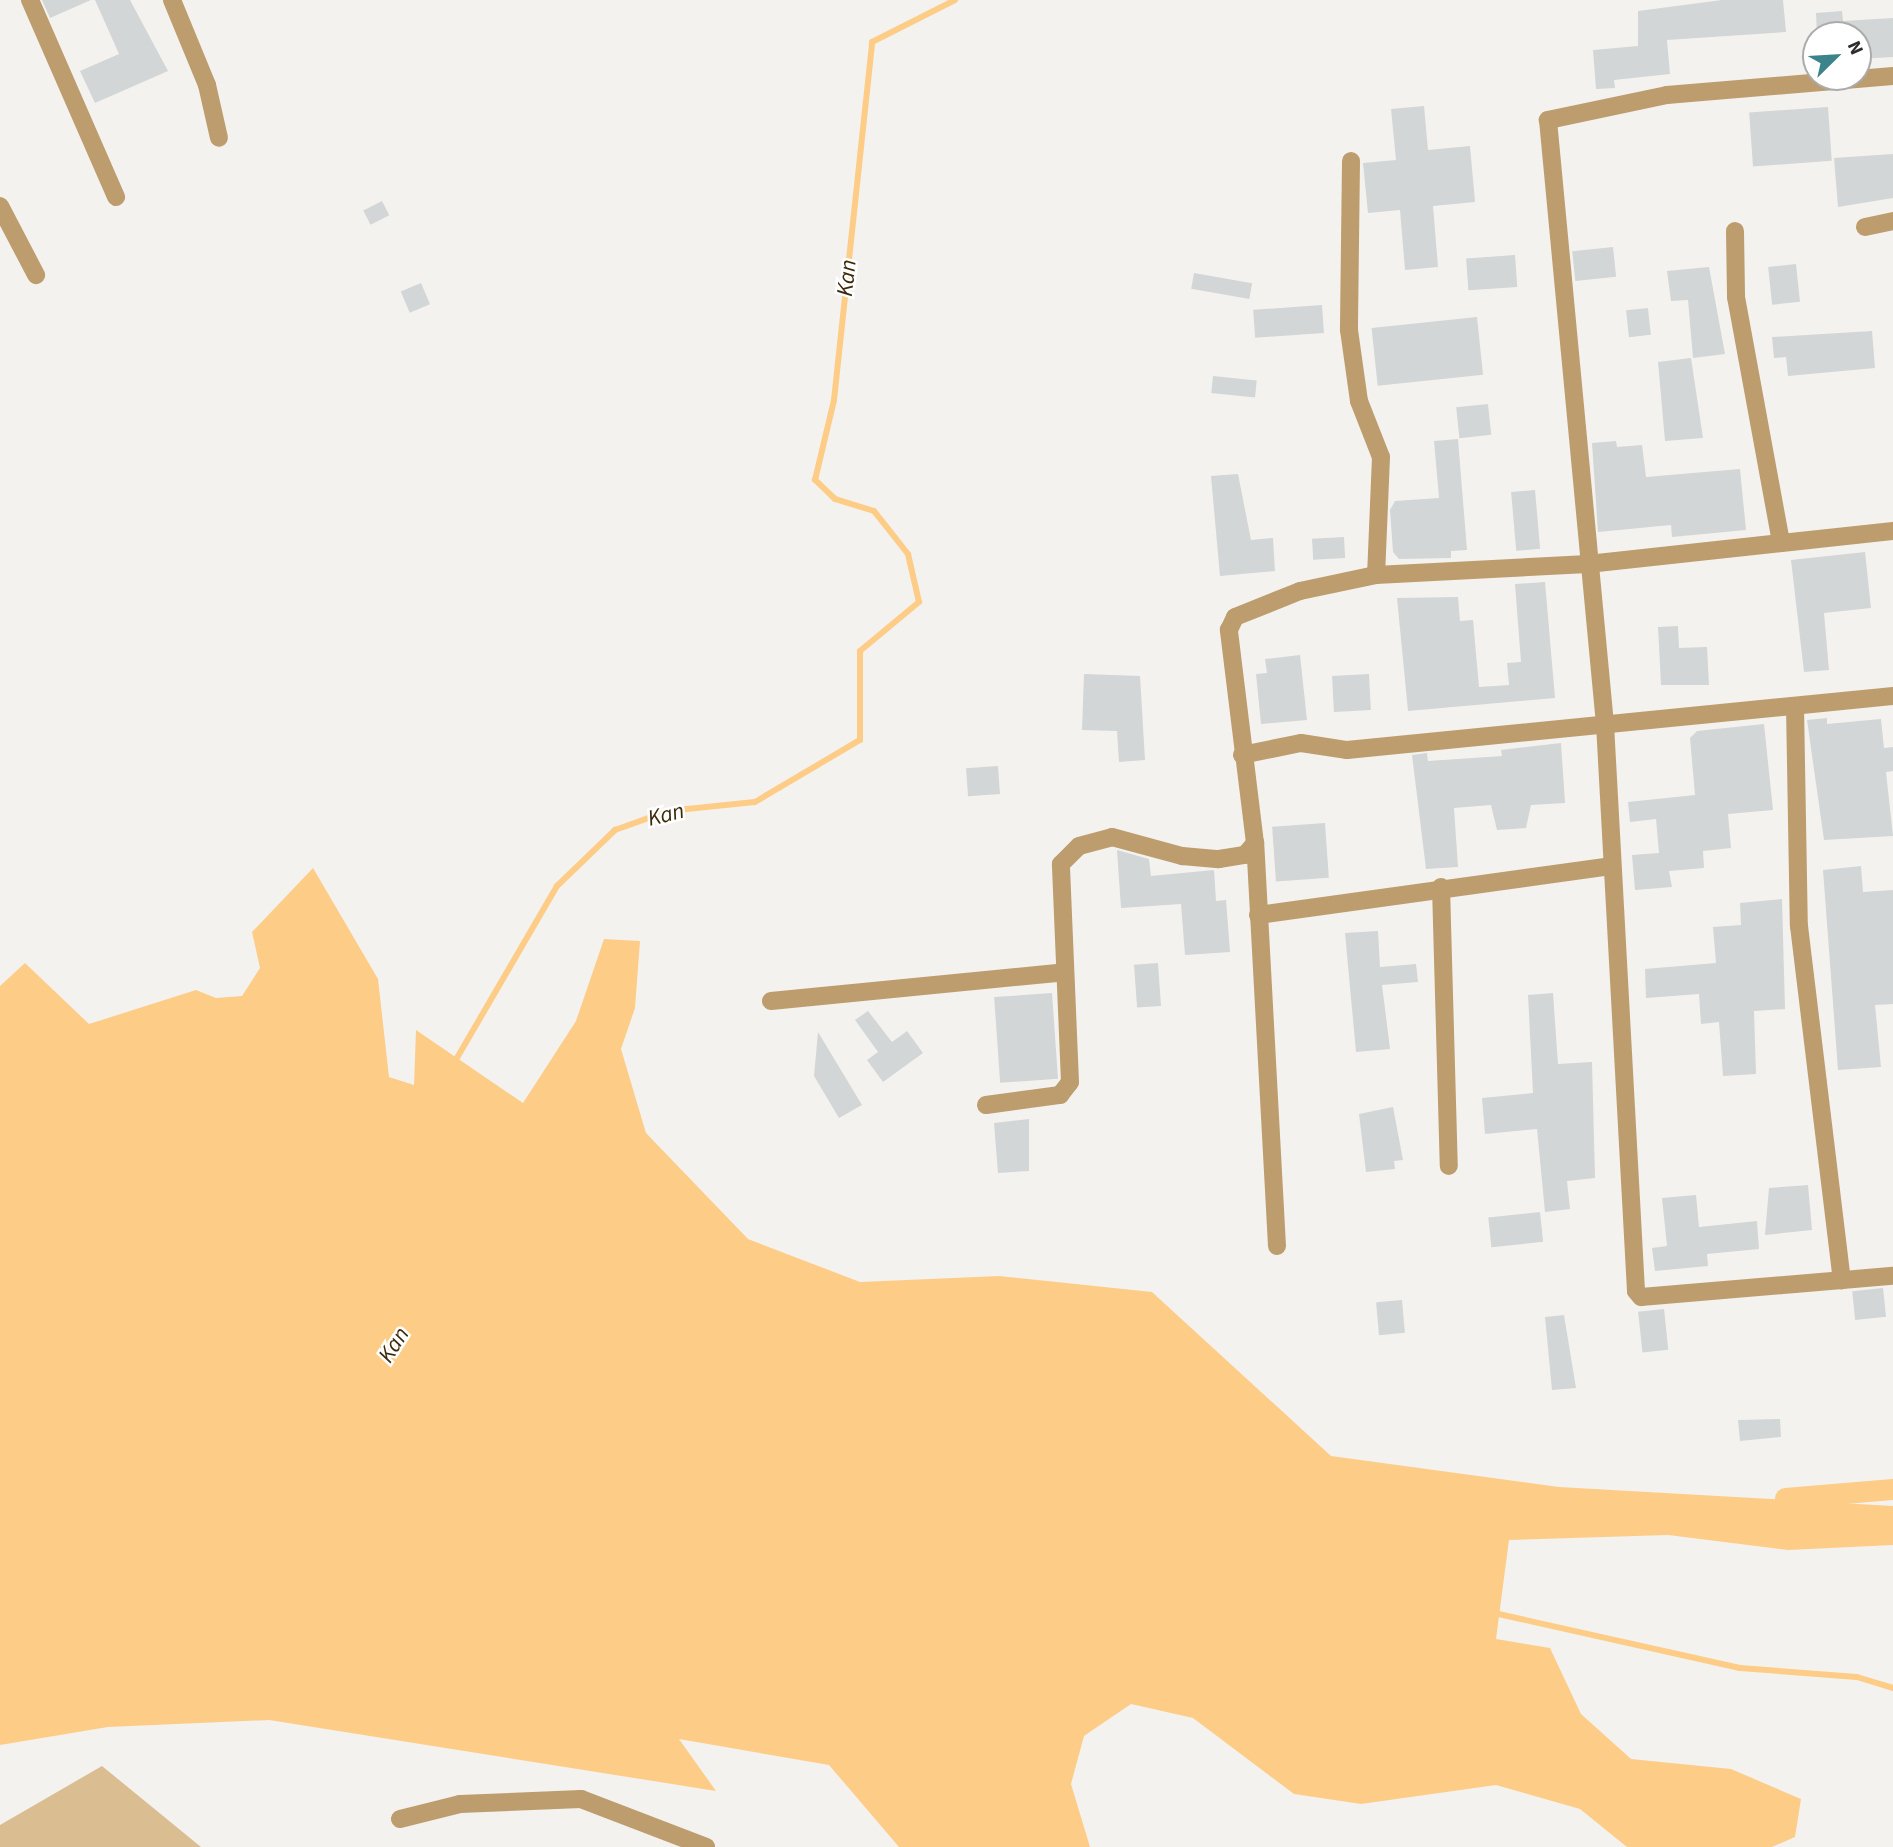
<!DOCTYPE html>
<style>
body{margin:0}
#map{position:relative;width:1893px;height:1847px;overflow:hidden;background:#f4f2ef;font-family:"Source Sans 3",sans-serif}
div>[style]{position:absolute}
.green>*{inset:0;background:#dbbd92}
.water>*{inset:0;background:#fdcd88}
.stream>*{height:6px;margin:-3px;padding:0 3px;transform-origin:3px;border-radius:3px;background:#fdcd88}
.canal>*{height:21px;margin:-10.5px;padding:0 10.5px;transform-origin:10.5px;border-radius:10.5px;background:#fdcd88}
.building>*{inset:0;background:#d2d6d6;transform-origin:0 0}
.minor>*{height:18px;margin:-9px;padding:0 9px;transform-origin:9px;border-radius:9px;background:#bd9d6e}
span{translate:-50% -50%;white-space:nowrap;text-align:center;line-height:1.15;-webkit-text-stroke:5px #fff;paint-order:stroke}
.water-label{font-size:23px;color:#3d2a0a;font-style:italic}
.north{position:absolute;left:1802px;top:21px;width:70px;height:70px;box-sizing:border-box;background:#fff;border:2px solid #ababab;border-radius:50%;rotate:66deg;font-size:19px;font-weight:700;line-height:28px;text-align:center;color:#2e2d2c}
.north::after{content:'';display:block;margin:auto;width:24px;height:32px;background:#3c848b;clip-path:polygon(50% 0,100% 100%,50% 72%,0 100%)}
</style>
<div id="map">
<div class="green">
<i style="clip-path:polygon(102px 1766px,201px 1847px,0 1847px,0 1825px)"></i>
</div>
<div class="water">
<i style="clip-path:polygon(313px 868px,378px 979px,389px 1077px,414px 1085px,416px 1030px,523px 1103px,576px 1021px,604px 939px,640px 941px,635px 1008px,621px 1049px,646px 1133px,748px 1239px,860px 1282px,999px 1276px,1152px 1292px,1331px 1456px,1559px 1487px,1893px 1506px,1893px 1545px,1788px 1550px,1668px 1535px,1509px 1540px,1496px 1639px,1550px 1648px,1581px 1714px,1631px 1759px,1731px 1769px,1801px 1799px,1795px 1837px,1772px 1847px,1627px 1847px,1580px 1809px,1496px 1785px,1361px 1804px,1294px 1794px,1193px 1718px,1131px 1704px,1084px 1736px,1071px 1784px,1090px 1847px,899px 1847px,829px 1765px,679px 1739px,716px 1791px,269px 1720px,108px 1727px,0 1745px,0 986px,25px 963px,89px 1024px,196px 990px,216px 998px,242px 996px,260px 968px,252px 932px)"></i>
</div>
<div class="stream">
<i style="left:454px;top:1063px;width:205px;rotate:-59.8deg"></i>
<i style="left:557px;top:886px;width:81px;rotate:-44deg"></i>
<i style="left:615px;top:830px;width:56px;rotate:-19.7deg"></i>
<i style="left:668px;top:811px;width:87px;rotate:-5.9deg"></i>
<i style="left:755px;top:802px;width:122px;rotate:-30.6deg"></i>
<i style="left:860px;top:740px;width:89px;rotate:-90deg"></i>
<i style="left:860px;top:651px;width:77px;rotate:-39.7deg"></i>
<i style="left:919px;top:602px;width:49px;rotate:-102.9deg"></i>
<i style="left:908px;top:554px;width:55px;rotate:-128.3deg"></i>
<i style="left:874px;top:511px;width:41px;rotate:-162.9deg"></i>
<i style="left:835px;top:499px;width:28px;rotate:-136deg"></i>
<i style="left:815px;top:480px;width:82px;rotate:-76.6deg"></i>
<i style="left:834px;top:400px;width:360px;rotate:-83.9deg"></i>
<i style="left:872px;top:42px;width:93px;rotate:-26.8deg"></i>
<i style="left:1494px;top:1613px;width:252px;rotate:12.6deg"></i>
<i style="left:1740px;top:1668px;width:117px;rotate:4.4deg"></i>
<i style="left:1857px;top:1677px;width:38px;rotate:17deg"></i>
</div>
<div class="canal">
<i style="left:1785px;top:1498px;width:108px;rotate:-4.8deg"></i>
</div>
<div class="building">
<i style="clip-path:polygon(42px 0,91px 0,50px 18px)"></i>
<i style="clip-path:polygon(95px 0,130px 0,168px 71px,95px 103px,80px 71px,119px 54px)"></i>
<i style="clip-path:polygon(1722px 0,1783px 0,1786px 32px,1667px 40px,1670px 74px,1614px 80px,1615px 88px,1596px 89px,1593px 50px,1638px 46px,1638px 11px)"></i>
<i style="clip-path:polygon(1842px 11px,1843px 21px,1893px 18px,1893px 57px,1858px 59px,1858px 35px,1817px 35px,1816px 13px)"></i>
<i style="clip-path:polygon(1424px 106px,1428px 150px,1470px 146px,1475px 202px,1433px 206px,1438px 267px,1405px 270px,1400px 210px,1368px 213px,1363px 163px,1396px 160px,1391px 109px)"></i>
<i style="left:1828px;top:107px;width:54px;height:79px;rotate:86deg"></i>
<i style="clip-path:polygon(1893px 154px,1893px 198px,1838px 207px,1834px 158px)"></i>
<i style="left:382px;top:201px;width:16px;height:21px;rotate:63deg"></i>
<i style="left:1613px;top:247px;width:30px;height:41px;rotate:84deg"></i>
<i style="left:1515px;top:255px;width:32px;height:49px;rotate:86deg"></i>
<i style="left:1796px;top:264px;width:38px;height:28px;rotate:84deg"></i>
<i style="clip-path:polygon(1709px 267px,1725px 354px,1693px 358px,1688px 300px,1671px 301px,1667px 271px)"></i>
<i style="left:1194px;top:273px;width:59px;height:16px;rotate:10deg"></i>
<i style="left:421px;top:283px;width:23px;height:22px;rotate:67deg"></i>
<i style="left:1322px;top:305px;width:28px;height:69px;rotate:86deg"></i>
<i style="left:1648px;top:308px;width:27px;height:22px;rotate:84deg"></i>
<i style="left:1477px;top:317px;width:58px;height:106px;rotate:84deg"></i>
<i style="clip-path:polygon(1872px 331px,1875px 368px,1788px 376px,1786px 357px,1774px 358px,1772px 337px)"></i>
<i style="clip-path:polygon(1691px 358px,1703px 438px,1665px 441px,1658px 362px)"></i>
<i style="left:1213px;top:376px;width:44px;height:17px;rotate:6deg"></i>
<i style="left:1488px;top:404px;width:31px;height:32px;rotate:84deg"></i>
<i style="clip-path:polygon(1458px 439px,1467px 550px,1451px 551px,1451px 558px,1399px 559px,1393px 552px,1390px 510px,1395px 501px,1439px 498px,1434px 441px)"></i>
<i style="clip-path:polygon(1616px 441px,1617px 447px,1642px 445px,1646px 477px,1740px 469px,1746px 530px,1672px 537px,1671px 525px,1598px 532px,1592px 443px)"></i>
<i style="clip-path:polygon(1238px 474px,1251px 540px,1273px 538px,1275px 571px,1220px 576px,1211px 476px)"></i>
<i style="left:1535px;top:490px;width:59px;height:24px;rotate:85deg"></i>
<i style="left:1344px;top:537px;width:21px;height:32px;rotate:87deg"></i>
<i style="clip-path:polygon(1865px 552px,1871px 608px,1824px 613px,1829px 670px,1804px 672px,1791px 560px)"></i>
<i style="clip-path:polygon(1545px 582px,1555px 698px,1408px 711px,1397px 598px,1458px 597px,1460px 621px,1473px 620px,1479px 687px,1509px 685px,1507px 663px,1521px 662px,1515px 584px)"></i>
<i style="clip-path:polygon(1678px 626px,1679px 648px,1707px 647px,1709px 685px,1661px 685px,1658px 627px)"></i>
<i style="clip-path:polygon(1300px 655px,1307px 720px,1261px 724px,1256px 674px,1267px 673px,1265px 659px)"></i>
<i style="clip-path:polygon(1084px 674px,1140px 676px,1145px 760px,1119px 762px,1117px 731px,1082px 730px)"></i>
<i style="left:1369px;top:674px;width:36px;height:37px;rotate:87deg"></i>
<i style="clip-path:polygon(1827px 718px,1827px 724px,1881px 719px,1884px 748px,1893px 747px,1893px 771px,1886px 772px,1893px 836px,1824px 840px,1807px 720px)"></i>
<i style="clip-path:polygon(1764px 724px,1773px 810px,1728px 814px,1731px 848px,1703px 851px,1704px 868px,1669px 871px,1672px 887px,1635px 890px,1632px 855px,1659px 853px,1656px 819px,1630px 822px,1628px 802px,1695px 795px,1690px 738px,1697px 731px)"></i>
<i style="clip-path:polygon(1561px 743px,1565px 803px,1531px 805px,1526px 828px,1497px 830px,1491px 805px,1454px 808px,1458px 867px,1426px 869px,1412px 755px,1427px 753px,1428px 761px,1502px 756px,1501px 750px)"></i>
<i style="left:998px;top:766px;width:28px;height:32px;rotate:86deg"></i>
<i style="left:1325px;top:823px;width:55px;height:53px;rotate:86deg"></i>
<i style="clip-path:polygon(1117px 850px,1149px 859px,1151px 876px,1214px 870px,1216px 901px,1226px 900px,1230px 952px,1185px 955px,1181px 904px,1121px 908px)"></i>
<i style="clip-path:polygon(1861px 866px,1863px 892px,1893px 890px,1893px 1004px,1875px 1005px,1881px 1067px,1838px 1070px,1823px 870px)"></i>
<i style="clip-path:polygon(1782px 899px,1785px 1009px,1754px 1011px,1756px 1074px,1723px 1076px,1719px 1022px,1701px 1024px,1699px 994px,1646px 998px,1645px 969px,1716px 963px,1713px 927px,1741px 925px,1740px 903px)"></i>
<i style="clip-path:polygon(1378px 931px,1380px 967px,1416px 964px,1418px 982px,1382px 985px,1390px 1049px,1356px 1052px,1345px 933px)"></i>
<i style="left:1158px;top:963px;width:43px;height:24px;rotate:86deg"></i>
<i style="left:1052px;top:993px;width:86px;height:58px;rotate:86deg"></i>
<i style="clip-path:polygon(1553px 993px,1558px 1064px,1592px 1062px,1595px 1178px,1567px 1181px,1570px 1209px,1545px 1212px,1537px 1129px,1485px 1134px,1482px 1098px,1533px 1093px,1528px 995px)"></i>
<i style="clip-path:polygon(868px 1011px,892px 1042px,907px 1031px,923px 1053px,883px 1082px,867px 1060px,878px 1052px,855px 1020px)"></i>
<i style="clip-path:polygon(818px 1032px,862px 1105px,839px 1118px,814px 1076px)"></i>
<i style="clip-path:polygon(1393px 1107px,1403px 1160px,1394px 1161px,1395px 1169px,1366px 1172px,1359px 1114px)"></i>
<i style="clip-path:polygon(1029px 1119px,1029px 1171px,998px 1173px,994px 1123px)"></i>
<i style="clip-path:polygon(1808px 1185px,1812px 1230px,1765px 1235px,1769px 1188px)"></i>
<i style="clip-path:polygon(1696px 1195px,1699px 1227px,1757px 1221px,1759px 1249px,1707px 1254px,1708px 1266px,1655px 1271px,1652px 1248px,1667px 1246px,1662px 1198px)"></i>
<i style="left:1540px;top:1212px;width:30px;height:52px;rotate:84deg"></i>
<i style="left:1883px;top:1288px;width:29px;height:31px;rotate:84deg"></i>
<i style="left:1402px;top:1300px;width:33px;height:26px;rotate:85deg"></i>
<i style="left:1664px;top:1309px;width:41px;height:26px;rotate:84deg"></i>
<i style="clip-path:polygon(1564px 1315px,1576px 1388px,1552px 1390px,1545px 1317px)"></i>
<i style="clip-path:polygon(1780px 1419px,1781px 1437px,1740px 1441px,1738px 1420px)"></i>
</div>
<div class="minor">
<i style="left:30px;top:0;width:215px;rotate:66.4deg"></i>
<i style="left:172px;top:0;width:92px;rotate:67.6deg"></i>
<i style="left:207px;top:85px;width:54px;rotate:77.2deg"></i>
<i style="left:1893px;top:76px;width:227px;rotate:175.2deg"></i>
<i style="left:1667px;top:95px;width:122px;rotate:168.1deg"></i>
<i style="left:1548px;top:120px;width:607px;rotate:84.61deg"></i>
<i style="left:1605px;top:724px;width:568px;rotate:86.87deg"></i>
<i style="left:1636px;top:1291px;width:8px;rotate:50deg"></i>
<i style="left:1641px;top:1297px;width:253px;rotate:-4.8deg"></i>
<i style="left:1351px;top:161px;width:169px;rotate:90.7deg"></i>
<i style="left:1349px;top:330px;width:72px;rotate:82deg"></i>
<i style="left:1359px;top:401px;width:60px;rotate:68.6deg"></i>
<i style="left:1381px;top:457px;width:118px;rotate:92.4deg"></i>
<i style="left:0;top:206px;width:78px;rotate:62.4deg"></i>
<i style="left:1865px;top:227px;width:29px;rotate:-12deg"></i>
<i style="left:1735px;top:231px;width:66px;rotate:89.1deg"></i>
<i style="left:1736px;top:297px;width:250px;rotate:79.6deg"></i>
<i style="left:1795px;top:706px;width:220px;rotate:89deg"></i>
<i style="left:1799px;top:926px;width:357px;rotate:83.1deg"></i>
<i style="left:1242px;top:755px;width:60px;rotate:-11.5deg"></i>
<i style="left:1301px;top:743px;width:47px;rotate:8.7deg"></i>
<i style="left:1347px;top:750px;width:549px;rotate:-5.65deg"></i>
<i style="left:1441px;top:887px;width:279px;rotate:88.4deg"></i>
<i style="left:1258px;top:915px;width:356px;rotate:-7.9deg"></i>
<i style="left:771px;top:1001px;width:295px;rotate:-5.6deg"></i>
<i style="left:986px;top:1105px;width:75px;rotate:-7.7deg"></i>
<i style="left:1060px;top:1095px;width:16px;rotate:-52deg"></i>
<i style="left:1070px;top:1082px;width:218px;rotate:-92.4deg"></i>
<i style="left:1061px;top:864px;width:25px;rotate:-45deg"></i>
<i style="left:1079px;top:846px;width:34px;rotate:-15deg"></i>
<i style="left:1112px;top:837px;width:73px;rotate:15.2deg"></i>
<i style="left:1182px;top:856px;width:37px;rotate:5deg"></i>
<i style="left:1219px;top:859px;width:26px;rotate:-9deg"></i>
<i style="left:1245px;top:855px;width:16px;rotate:-50deg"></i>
<i style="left:1277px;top:1246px;width:404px;rotate:-93.1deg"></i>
<i style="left:1255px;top:843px;width:215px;rotate:-97deg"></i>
<i style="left:1229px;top:630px;width:14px;rotate:-65deg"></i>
<i style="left:1235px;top:617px;width:70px;rotate:-21.8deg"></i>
<i style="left:1300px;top:591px;width:78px;rotate:-11.9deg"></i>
<i style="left:1376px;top:575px;width:212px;rotate:-3deg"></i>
<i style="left:1588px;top:564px;width:307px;rotate:-6.2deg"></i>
<i style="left:400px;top:1819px;width:62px;rotate:-14deg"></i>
<i style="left:460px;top:1804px;width:121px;rotate:-2.4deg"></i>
<i style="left:581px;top:1799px;width:134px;rotate:21deg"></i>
</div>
<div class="water-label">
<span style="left:847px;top:278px;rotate:-84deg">Kan</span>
<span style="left:666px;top:815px;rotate:-14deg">Kan</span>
<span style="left:394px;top:1345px;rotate:-58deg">Kan</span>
</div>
<div class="north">N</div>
</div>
